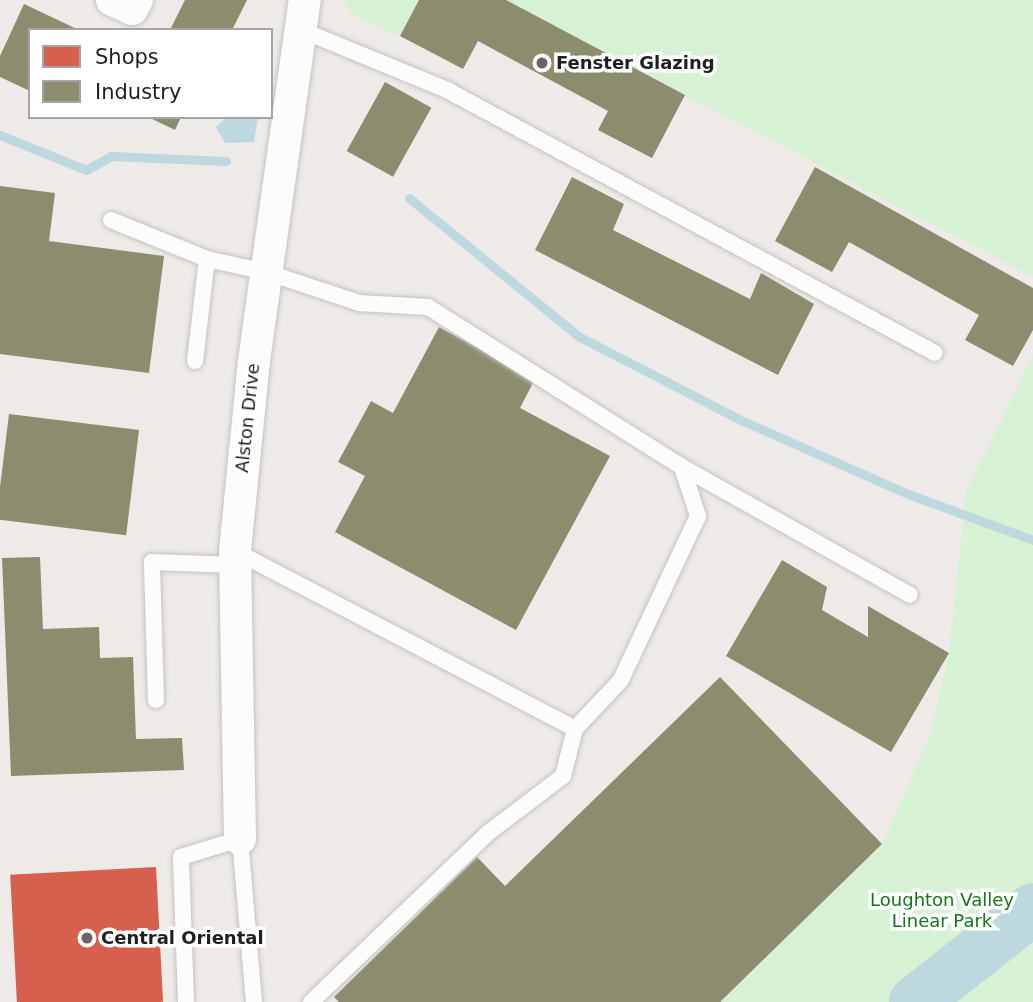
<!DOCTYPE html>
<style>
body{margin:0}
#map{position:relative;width:1033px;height:1002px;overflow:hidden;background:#edeae7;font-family:"DejaVu Sans",sans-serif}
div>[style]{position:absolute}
.park>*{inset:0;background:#d7f1d5}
.water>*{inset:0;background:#bdd8de}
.shops>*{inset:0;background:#d6604d;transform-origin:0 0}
.industry>*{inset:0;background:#8c8c6e;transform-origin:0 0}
.stream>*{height:9px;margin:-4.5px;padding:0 4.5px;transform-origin:4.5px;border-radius:4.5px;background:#bdd8de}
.river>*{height:52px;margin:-26px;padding:0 26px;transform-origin:26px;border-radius:26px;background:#bdd8de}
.roads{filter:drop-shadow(0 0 2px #c4c3c2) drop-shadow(0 0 2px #c4c3c2)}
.lane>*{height:16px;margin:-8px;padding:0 8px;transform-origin:8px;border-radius:8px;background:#fcfcfb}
.street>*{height:32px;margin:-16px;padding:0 16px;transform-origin:16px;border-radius:16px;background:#fcfcfb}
.dots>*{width:19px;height:19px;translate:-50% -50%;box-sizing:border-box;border:4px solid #fff;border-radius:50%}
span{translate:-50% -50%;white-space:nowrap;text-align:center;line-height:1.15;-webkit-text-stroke:7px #fff;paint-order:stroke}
.poi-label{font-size:18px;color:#1f1f1f;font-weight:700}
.left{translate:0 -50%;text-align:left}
.street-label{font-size:18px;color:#1f1f1f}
.park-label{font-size:18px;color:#137618}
.legend{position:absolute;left:28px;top:28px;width:245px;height:91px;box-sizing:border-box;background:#fff;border:2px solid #a5a5a5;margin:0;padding:9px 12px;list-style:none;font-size:21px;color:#1f1f1f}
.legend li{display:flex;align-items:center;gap:14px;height:35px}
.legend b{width:35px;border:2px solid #a5a5a5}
</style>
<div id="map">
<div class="park">
<i style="clip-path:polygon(344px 0,419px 0,400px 36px,353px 16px)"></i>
<i style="clip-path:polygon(506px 0,1033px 0,1033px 277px,685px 95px)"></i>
<i style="clip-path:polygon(1033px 356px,1033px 1002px,720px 1002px,883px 844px,931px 733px,949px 653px,966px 491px)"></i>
</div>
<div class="water">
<i style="clip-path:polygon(227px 117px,258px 117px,254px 142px,225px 143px,216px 127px)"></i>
</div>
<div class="shops">
<i style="left:156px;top:867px;width:135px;height:146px;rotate:87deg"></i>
</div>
<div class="industry">
<i style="clip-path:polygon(185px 0,247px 0,232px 30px,170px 30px)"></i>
<i style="clip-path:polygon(419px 0,506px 0,685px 95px,652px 158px,598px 130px,608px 111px,478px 41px,463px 69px,400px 36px)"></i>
<i style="clip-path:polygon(24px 4px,79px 30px,30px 30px,30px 91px,0 77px,0 56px)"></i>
<i style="left:385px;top:82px;width:53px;height:79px;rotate:29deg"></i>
<i style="clip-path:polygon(148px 117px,181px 117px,175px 130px)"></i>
<i style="clip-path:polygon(815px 167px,1033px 288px,1033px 330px,1013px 366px,965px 340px,979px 315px,849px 242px,832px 272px,775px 241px)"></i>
<i style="clip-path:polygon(572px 177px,624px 204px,613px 230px,750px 299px,761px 273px,814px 304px,778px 375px,535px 250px)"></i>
<i style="clip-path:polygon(0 186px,55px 193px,49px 241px,164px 256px,149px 373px,0 354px)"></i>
<i style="clip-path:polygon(439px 327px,535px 379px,520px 408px,610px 456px,516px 630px,335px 532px,365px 476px,338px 462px,371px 401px,393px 413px)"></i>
<i style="left:9px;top:414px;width:131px;height:106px;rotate:7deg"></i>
<i style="clip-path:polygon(40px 557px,43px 629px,99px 627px,100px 658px,133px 657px,136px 739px,182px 738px,184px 770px,11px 776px,2px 558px)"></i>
<i style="clip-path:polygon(782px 560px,827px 587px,822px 610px,868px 637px,868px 606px,949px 653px,891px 752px,726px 656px)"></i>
<i style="clip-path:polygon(720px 677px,882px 844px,720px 1002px,339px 1002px,334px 997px,477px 857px,505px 886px)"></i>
</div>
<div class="stream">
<i style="left:0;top:135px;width:93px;rotate:22.1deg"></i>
<i style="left:86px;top:170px;width:29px;rotate:-29deg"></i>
<i style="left:111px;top:156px;width:115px;rotate:2.5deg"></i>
<i style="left:409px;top:198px;width:218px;rotate:39.2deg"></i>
<i style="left:578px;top:336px;width:186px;rotate:27.3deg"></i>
<i style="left:743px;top:421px;width:180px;rotate:23.9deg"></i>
<i style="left:908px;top:494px;width:133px;rotate:20.2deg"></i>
</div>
<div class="river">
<i style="left:915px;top:1002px;width:150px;rotate:-38.2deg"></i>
</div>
<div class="roads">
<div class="lane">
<i style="left:301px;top:30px;width:158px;rotate:22.3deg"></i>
<i style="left:447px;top:90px;width:554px;rotate:28.32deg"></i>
<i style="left:111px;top:220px;width:104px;rotate:22.1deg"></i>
<i style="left:207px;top:259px;width:60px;rotate:12.4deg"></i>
<i style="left:266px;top:272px;width:98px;rotate:18.4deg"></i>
<i style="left:359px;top:303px;width:69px;rotate:3.3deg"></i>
<i style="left:428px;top:307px;width:300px;rotate:32.2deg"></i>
<i style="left:682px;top:467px;width:52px;rotate:71.9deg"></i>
<i style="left:698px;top:516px;width:181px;rotate:115.2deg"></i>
<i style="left:621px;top:680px;width:67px;rotate:133.2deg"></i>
<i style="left:195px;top:361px;width:103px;rotate:-83.3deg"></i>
<i style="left:682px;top:467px;width:261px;rotate:29.3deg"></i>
<i style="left:235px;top:551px;width:384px;rotate:27.6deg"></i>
<i style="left:575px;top:729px;width:49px;rotate:104.3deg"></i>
<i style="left:563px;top:776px;width:94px;rotate:142.8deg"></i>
<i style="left:488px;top:833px;width:245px;rotate:136.3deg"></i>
<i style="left:156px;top:700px;width:138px;rotate:-91.7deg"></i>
<i style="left:152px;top:562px;width:83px;rotate:2.1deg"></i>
<i style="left:186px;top:1002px;width:145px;rotate:-92deg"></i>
<i style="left:181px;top:857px;width:62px;rotate:-17deg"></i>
<i style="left:240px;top:839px;width:164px;rotate:85.1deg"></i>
</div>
<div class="street">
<i style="left:112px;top:0;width:22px;rotate:24deg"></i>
<i style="left:132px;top:9px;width:10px;rotate:-61deg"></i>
<i style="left:240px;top:839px;width:288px;rotate:-91deg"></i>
<i style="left:235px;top:551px;width:191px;rotate:-84.3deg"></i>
<i style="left:254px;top:361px;width:365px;rotate:-82deg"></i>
</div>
</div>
<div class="dots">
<i style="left:542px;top:63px;background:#676665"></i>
<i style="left:87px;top:938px;background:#676665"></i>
</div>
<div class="poi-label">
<span class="left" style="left:556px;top:63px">Fenster Glazing</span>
<span class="left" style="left:101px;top:938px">Central Oriental</span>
</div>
<div class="street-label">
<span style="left:248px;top:418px;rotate:-84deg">Alston Drive</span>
</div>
<div class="park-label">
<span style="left:942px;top:911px">Loughton Valley<br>Linear Park</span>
</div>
<ul class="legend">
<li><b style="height:19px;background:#d6604d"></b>Shops</li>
<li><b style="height:19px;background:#8c8c6e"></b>Industry</li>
</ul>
</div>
